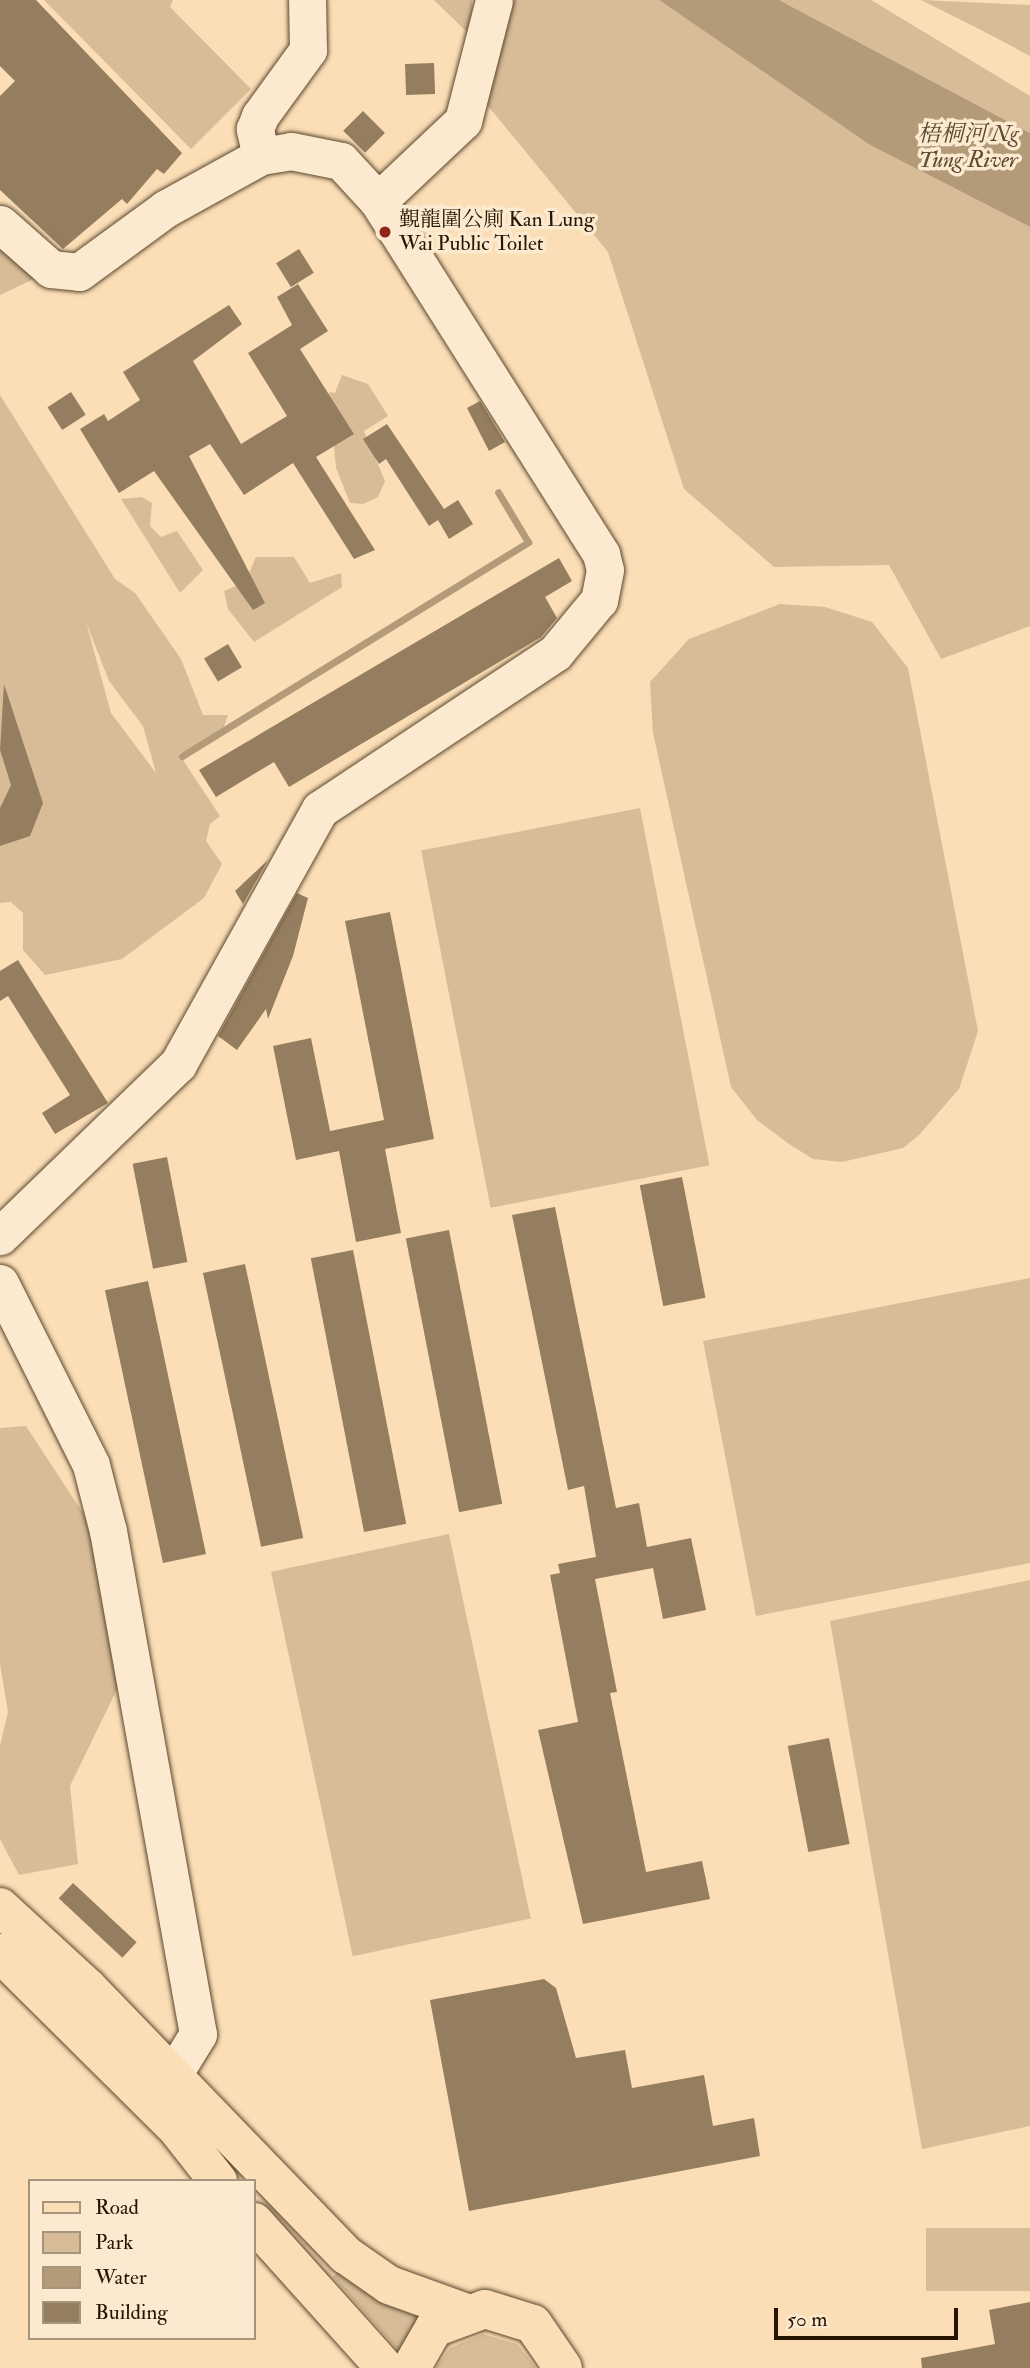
<!DOCTYPE html>
<meta charset="utf-8">
<style>
body{margin:0}
#map{position:relative;width:1030px;height:2368px;overflow:hidden;background:#fbdeb6;font-family:"IM FELL Double Pica","Noto Serif SC",serif}
div>[style]{position:absolute}
.green>*{inset:0;background:#d7bc97;transform-origin:0 0}
.water>*{inset:0;background:#b39a78}
.stream>*{height:7px;margin:-3.5px;padding:0 3.5px;transform-origin:3.5px;border-radius:3.5px;background:#b39a78}
.building>*{inset:0;background:#957e5f;transform-origin:0 0}
.roads{filter:drop-shadow(0 0 2px #5b472e) drop-shadow(0 0 2px #5b472e)}
.minor>*{height:37px;margin:-18.5px;padding:0 18.5px;transform-origin:18.5px;border-radius:18.5px;background:#fcead0}
.major>*{height:38px;margin:-19px;padding:0 19px;transform-origin:19px;border-radius:19px;background:#fbdeb6}
.dots>*{width:19px;height:19px;translate:-50% -50%;box-sizing:border-box;border:4px solid #fcead0;border-radius:50%}
span{translate:-50% -50%;white-space:nowrap;text-align:center;line-height:1.15;-webkit-text-stroke:7px #fcead0;paint-order:stroke}
.poi-label{font-size:21px;color:#261500}
.left{translate:0 -50%;text-align:left}
.water-label{font-size:23px;color:#5e4a30;font-style:italic}
.legend{position:absolute;left:28px;top:2179px;width:228px;height:161px;box-sizing:border-box;background:#fcead0;border:2px solid #a6957d;margin:0;padding:9px 12px;list-style:none;font-size:21px;color:#261500}
.legend li{display:flex;align-items:center;gap:14px;height:35px}
.legend b{width:35px;border:2px solid #a6957d}
.scale{position:absolute;left:774px;top:2308px;width:184px;height:32px;box-sizing:border-box;border:4px solid #261500;border-top:0;padding-left:9px;font-size:21px;line-height:24px;white-space:nowrap;color:#261500;-webkit-text-stroke:5px #fcead0;paint-order:stroke}
</style>
<div id="map">
<div class="green">
<i style="clip-path:polygon(44px 0,173px 0,170px 7px,251px 89px,191px 149px)"></i>
<i style="clip-path:polygon(434px 0,472px 0,473px 38px)"></i>
<i style="clip-path:polygon(494px 0,659px 0,870px 145px,1030px 227px,1030px 626px,941px 659px,889px 565px,774px 567px,684px 489px,608px 252px,470px 84px)"></i>
<i style="clip-path:polygon(779px 0,871px 0,1030px 96px,1030px 133px)"></i>
<i style="clip-path:polygon(921px 0,1030px 5px,1030px 56px,983px 31px)"></i>
<i style="clip-path:polygon(0 231px,38px 277px,0 295px)"></i>
<i style="clip-path:polygon(342px 375px,368px 384px,388px 416px,364px 431px,385px 481px,378px 497px,363px 504px,350px 503px,336px 468px,329px 392px,335px 393px)"></i>
<i style="clip-path:polygon(evenodd,0 395px,115px 579px,135px 593px,181px 659px,203px 715px,228px 715px,222px 732px,179px 754px,220px 816px,210px 824px,206px 841px,222px 864px,204px 898px,122px 959px,45px 975px,23px 950px,23px 913px,11px 902px,0 903px,0 395px,86px 622px,109px 681px,143px 726px,156px 773px,111px 713px,86px 622px)"></i>
<i style="clip-path:polygon(142px 497px,152px 503px,150px 526px,161px 537px,177px 531px,203px 570px,180px 593px,121px 499px)"></i>
<i style="clip-path:polygon(256px 557px,294px 557px,310px 583px,341px 573px,342px 587px,254px 642px,228px 609px,224px 591px,245px 582px)"></i>
<i style="clip-path:polygon(780px 604px,825px 607px,872px 622px,908px 668px,978px 1031px,959px 1089px,919px 1135px,903px 1148px,842px 1162px,813px 1159px,789px 1144px,757px 1120px,731px 1087px,653px 733px,650px 682px,689px 639px)"></i>
<i style="left:640px;top:808px;width:364px;height:223px;rotate:79deg"></i>
<i style="clip-path:polygon(1030px 1278px,1030px 1563px,756px 1616px,703px 1341px)"></i>
<i style="clip-path:polygon(26px 1426px,81px 1510px,105px 1532px,121px 1681px,70px 1786px,78px 1864px,19px 1875px,0 1839px,0 1746px,8px 1712px,0 1664px,0 1428px)"></i>
<i style="left:449px;top:1534px;width:393px;height:182px;rotate:78deg"></i>
<i style="clip-path:polygon(1030px 1580px,1030px 2126px,922px 2149px,830px 1621px)"></i>
<i style="left:1030px;top:2228px;width:63px;height:104px;rotate:90deg"></i>
<i style="clip-path:polygon(340px 2270px,425px 2317px,399px 2351px,333px 2277px)"></i>
<i style="clip-path:polygon(483px 2334px,517px 2344px,536px 2368px,436px 2368px,450px 2348px)"></i>
</div>
<div class="water">
<i style="clip-path:polygon(659px 0,779px 0,1030px 133px,1030px 227px,870px 145px)"></i>
</div>
<div class="stream">
<i style="left:182px;top:756px;width:407px;rotate:-31.7deg"></i>
<i style="left:528px;top:542px;width:58px;rotate:-121deg"></i>
</div>
<div class="building">
<i style="clip-path:polygon(0 0,36px 0,182px 153px,164px 174px,157px 169px,127px 204px,122px 199px,63px 249px,0 190px,0 96px,15px 81px,0 66px)"></i>
<i style="left:434px;top:63px;width:31px;height:29px;rotate:88deg"></i>
<i style="left:363px;top:111px;width:31px;height:28px;rotate:45deg"></i>
<i style="left:299px;top:249px;width:28px;height:27px;rotate:58deg"></i>
<i style="clip-path:polygon(298px 284px,328px 331px,300px 349px,354px 434px,316px 457px,375px 550px,354px 559px,293px 463px,244px 495px,210px 444px,189px 456px,265px 603px,253px 610px,154px 471px,119px 493px,80px 429px,104px 414px,108px 421px,140px 400px,123px 372px,229px 305px,242px 324px,193px 361px,241px 444px,287px 416px,248px 353px,292px 325px,277px 297px)"></i>
<i style="left:71px;top:392px;width:27px;height:28px;rotate:57deg"></i>
<i style="clip-path:polygon(480px 401px,505px 442px,489px 451px,467px 408px)"></i>
<i style="clip-path:polygon(387px 424px,444px 509px,458px 500px,473px 524px,449px 539px,438px 520px,429px 526px,386px 459px,379px 464px,363px 439px)"></i>
<i style="clip-path:polygon(559px 558px,572px 581px,545px 597px,557px 618px,541px 637px,289px 787px,274px 762px,216px 797px,199px 770px)"></i>
<i style="left:228px;top:644px;width:27px;height:28px;rotate:59deg"></i>
<i style="clip-path:polygon(4px 684px,43px 803px,30px 836px,0 846px,0 808px,11px 785px,0 750px)"></i>
<i style="clip-path:polygon(268px 860px,243px 904px,235px 891px)"></i>
<i style="clip-path:polygon(297px 893px,308px 898px,293px 956px,268px 1019px,266px 1009px,237px 1050px,218px 1036px)"></i>
<i style="clip-path:polygon(390px 912px,434px 1139px,385px 1149px,401px 1233px,356px 1242px,339px 1151px,296px 1160px,273px 1046px,311px 1038px,330px 1131px,384px 1120px,345px 921px)"></i>
<i style="clip-path:polygon(18px 960px,108px 1103px,55px 1134px,42px 1113px,70px 1095px,8px 996px,0 1001px,0 971px)"></i>
<i style="left:167px;top:1157px;width:107px;height:35px;rotate:79deg"></i>
<i style="left:682px;top:1177px;width:123px;height:43px;rotate:79deg"></i>
<i style="clip-path:polygon(555px 1207px,616px 1508px,639px 1503px,647px 1547px,691px 1538px,706px 1610px,663px 1619px,653px 1568px,595px 1579px,617px 1692px,610px 1693px,646px 1872px,702px 1861px,710px 1899px,583px 1924px,538px 1730px,578px 1722px,550px 1575px,560px 1573px,558px 1564px,596px 1557px,584px 1486px,568px 1490px,512px 1215px)"></i>
<i style="left:449px;top:1230px;width:279px;height:44px;rotate:79deg"></i>
<i style="left:353px;top:1250px;width:279px;height:43px;rotate:79deg"></i>
<i style="left:245px;top:1264px;width:280px;height:43px;rotate:78deg"></i>
<i style="left:148px;top:1281px;width:279px;height:44px;rotate:78deg"></i>
<i style="left:829px;top:1738px;width:108px;height:42px;rotate:79deg"></i>
<i style="left:73px;top:1883px;width:87px;height:21px;rotate:43deg"></i>
<i style="clip-path:polygon(544px 1979px,556px 1988px,576px 2058px,625px 2050px,632px 2088px,704px 2075px,713px 2126px,754px 2118px,760px 2156px,469px 2211px,430px 2000px)"></i>
<i style="clip-path:polygon(1030px 2302px,1030px 2368px,922px 2368px,921px 2358px,995px 2344px,989px 2310px)"></i>
</div>
<div class="roads">
<div class="minor">
<i style="left:261px;top:156px;width:28px;rotate:-103deg"></i>
<i style="left:255px;top:129px;width:14px;rotate:-69deg"></i>
<i style="left:260px;top:116px;width:82px;rotate:-54deg"></i>
<i style="left:308px;top:50px;width:50px;rotate:-91.1deg"></i>
<i style="left:378px;top:201px;width:117px;rotate:-43.3deg"></i>
<i style="left:463px;top:121px;width:125px;rotate:-75.6deg"></i>
<i style="left:0;top:224px;width:68px;rotate:41.4deg"></i>
<i style="left:51px;top:269px;width:28px;rotate:6deg"></i>
<i style="left:79px;top:272px;width:107px;rotate:-36.2deg"></i>
<i style="left:165px;top:209px;width:110px;rotate:-28.9deg"></i>
<i style="left:261px;top:156px;width:30px;rotate:-9deg"></i>
<i style="left:291px;top:151px;width:51px;rotate:11.3deg"></i>
<i style="left:341px;top:161px;width:54px;rotate:47.2deg"></i>
<i style="left:378px;top:201px;width:418px;rotate:57.7deg"></i>
<i style="left:601px;top:554px;width:16px;rotate:76deg"></i>
<i style="left:605px;top:570px;width:31px;rotate:101deg"></i>
<i style="left:599px;top:600px;width:69px;rotate:129.7deg"></i>
<i style="left:555px;top:653px;width:282px;rotate:146.4deg"></i>
<i style="left:320px;top:809px;width:292px;rotate:119.1deg"></i>
<i style="left:178px;top:1064px;width:248px;rotate:136deg"></i>
<i style="left:0;top:1283px;width:203px;rotate:63.4deg"></i>
<i style="left:91px;top:1465px;width:68px;rotate:75.6deg"></i>
<i style="left:108px;top:1531px;width:511px;rotate:79.86deg"></i>
<i style="left:198px;top:2034px;width:48px;rotate:121.4deg"></i>
</div>
<div class="major">
<i style="left:0;top:1907px;width:118px;rotate:42.6deg"></i>
<i style="left:87px;top:1987px;width:373px;rotate:46deg"></i>
<i style="left:346px;top:2255px;width:52px;rotate:34.9deg"></i>
<i style="left:389px;top:2285px;width:80px;rotate:19.8deg"></i>
<i style="left:0;top:1953px;width:251px;rotate:44.8deg"></i>
<i style="left:178px;top:2130px;width:65px;rotate:51.9deg"></i>
<i style="left:254px;top:2222px;width:196px;rotate:48.1deg"></i>
<i style="left:411px;top:2368px;width:46px;rotate:-60.1deg"></i>
<i style="left:434px;top:2328px;width:54px;rotate:-20.4deg"></i>
<i style="left:485px;top:2309px;width:50px;rotate:17.4deg"></i>
<i style="left:533px;top:2324px;width:53px;rotate:55.7deg"></i>
</div>
</div>
<div class="dots">
<i style="left:385px;top:232px;background:#8f2418"></i>
</div>
<div class="poi-label">
<span class="left" style="left:399px;top:232px">覲龍圍公廁 Kan Lung<br>Wai Public Toilet</span>
</div>
<div class="water-label">
<span style="left:968px;top:147px">梧桐河 Ng<br>Tung River</span>
</div>
<ul class="legend">
<li><b style="height:9px;background:#fbdeb6"></b>Road</li>
<li><b style="height:19px;background:#d7bc97"></b>Park</li>
<li><b style="height:19px;background:#b39a78"></b>Water</li>
<li><b style="height:19px;background:#957e5f"></b>Building</li>
</ul>
<div class="scale">50 m</div>
</div>
